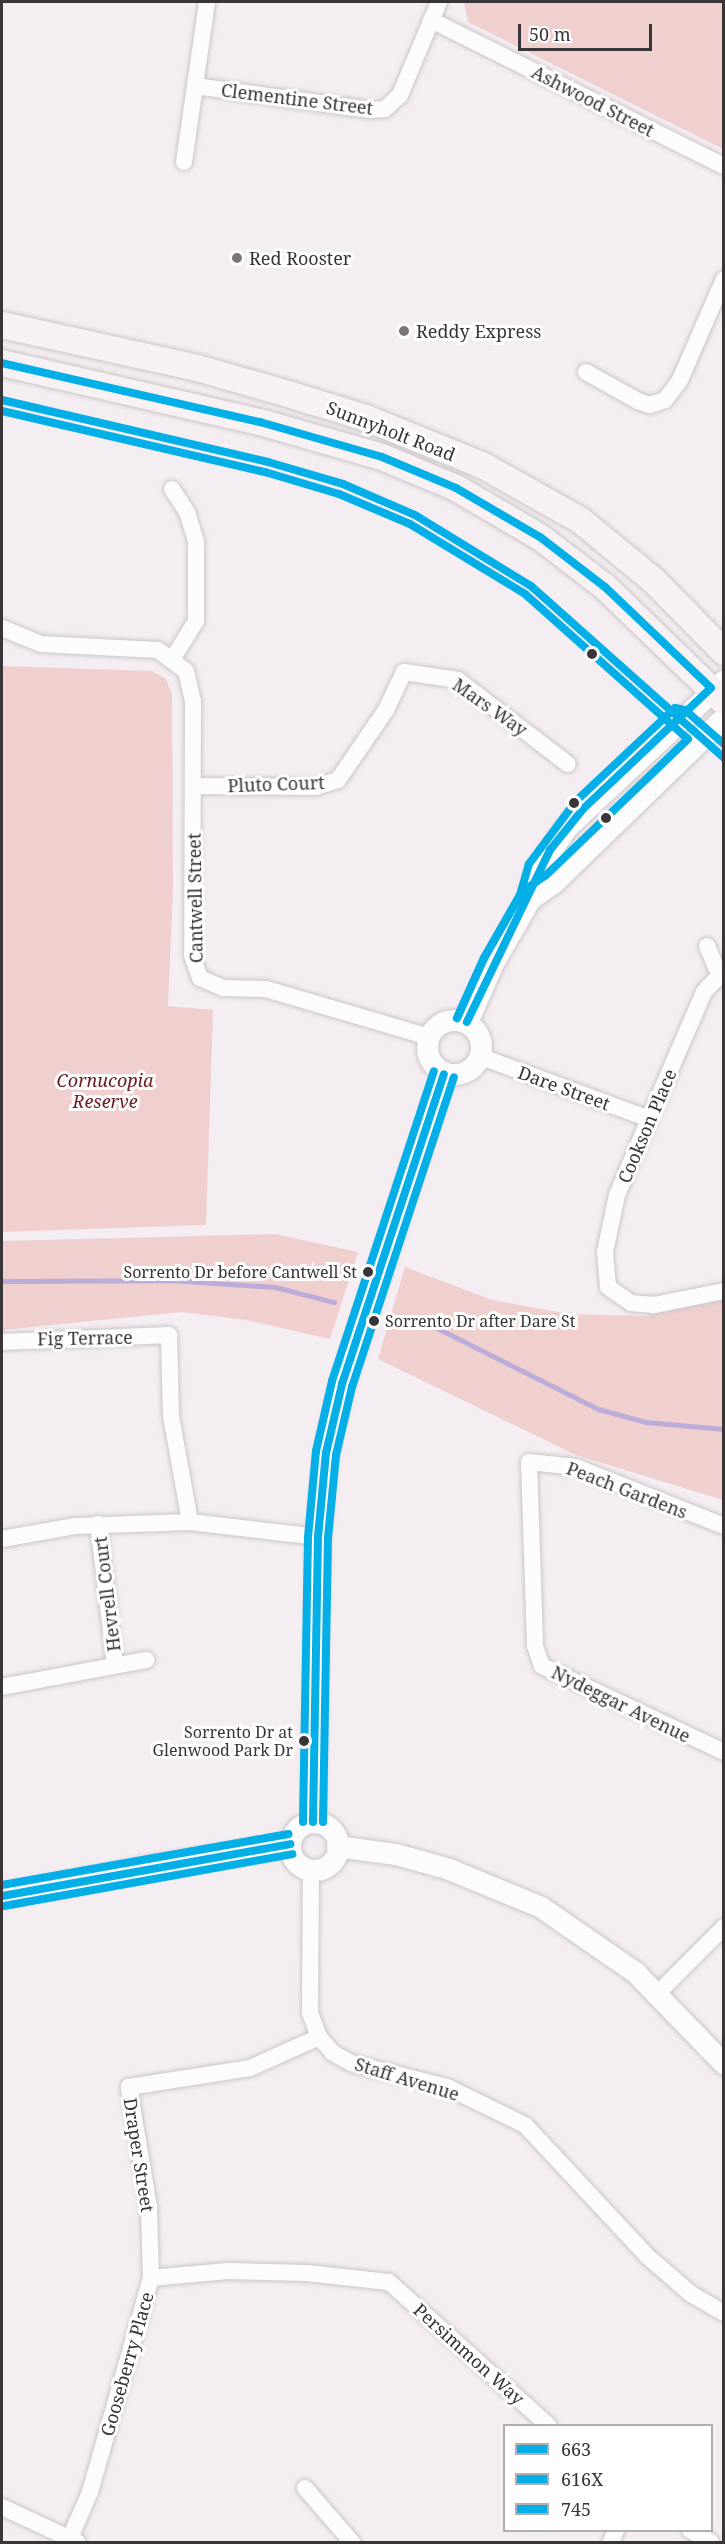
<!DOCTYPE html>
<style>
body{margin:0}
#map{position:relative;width:725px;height:2544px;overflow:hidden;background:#f4edf1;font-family:"Noto Serif",serif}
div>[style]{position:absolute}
.green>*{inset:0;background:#f0cfcf}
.stream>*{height:5px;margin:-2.5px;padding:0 2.5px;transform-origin:2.5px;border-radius:2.5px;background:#bbadd7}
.roads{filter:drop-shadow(0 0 2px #cbc6c9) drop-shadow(0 0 2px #cbc6c9)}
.minor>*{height:16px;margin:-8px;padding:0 8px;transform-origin:8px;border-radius:8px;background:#fdfcfd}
.tertiary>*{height:21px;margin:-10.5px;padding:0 10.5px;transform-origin:10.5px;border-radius:10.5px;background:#fdfcfd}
.tertiary>.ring{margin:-10.5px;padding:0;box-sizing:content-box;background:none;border:21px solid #fdfcfd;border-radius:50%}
.primary>*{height:26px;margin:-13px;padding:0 13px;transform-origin:13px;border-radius:13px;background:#f7f1f3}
.bus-1>*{height:8px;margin:-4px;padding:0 4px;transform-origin:4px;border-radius:4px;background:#03afe6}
.bus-2>*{height:8px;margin:-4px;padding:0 4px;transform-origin:4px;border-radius:4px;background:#03afe6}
.bus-3>*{height:8px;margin:-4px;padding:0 4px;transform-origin:4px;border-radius:4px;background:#03afe6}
.bus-4>*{height:8px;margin:-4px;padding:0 4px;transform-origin:4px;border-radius:4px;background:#03afe6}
.dots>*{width:16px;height:16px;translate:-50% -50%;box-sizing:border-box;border:3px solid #fff;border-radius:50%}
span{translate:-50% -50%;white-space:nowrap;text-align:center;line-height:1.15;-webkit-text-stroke:6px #fff;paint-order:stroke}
.bus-label{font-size:16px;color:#393437}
.right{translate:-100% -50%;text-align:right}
.left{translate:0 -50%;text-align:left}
.street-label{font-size:18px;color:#393437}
.poi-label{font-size:18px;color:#393437}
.park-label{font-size:18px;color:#6c1920;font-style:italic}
.frame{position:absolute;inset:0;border:3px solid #393437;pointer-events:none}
.legend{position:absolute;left:503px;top:2424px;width:210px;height:108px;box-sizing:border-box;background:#fff;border:2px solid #b0aeaf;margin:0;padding:8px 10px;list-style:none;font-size:18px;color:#393437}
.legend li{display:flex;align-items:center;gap:12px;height:30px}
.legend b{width:30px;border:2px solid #b0aeaf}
.scale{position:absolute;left:518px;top:24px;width:134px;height:27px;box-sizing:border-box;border:3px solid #393437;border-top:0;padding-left:8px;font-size:18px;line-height:21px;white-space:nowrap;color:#393437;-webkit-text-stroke:4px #fff;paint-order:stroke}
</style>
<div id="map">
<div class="green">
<i style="clip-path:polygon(464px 2px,723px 2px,723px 149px,468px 22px)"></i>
<i style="clip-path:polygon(2px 666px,152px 671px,166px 679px,172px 695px,173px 887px,168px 1006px,213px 1010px,206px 1225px,2px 1232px)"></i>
<i style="clip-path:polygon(275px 1234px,358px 1252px,330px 1339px,246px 1320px,182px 1312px,2px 1330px,2px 1241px)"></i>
<i style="clip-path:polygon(405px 1267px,492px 1300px,568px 1314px,645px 1316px,723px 1300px,723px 1500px,576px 1455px,378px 1359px)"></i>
</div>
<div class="stream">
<i style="left:2px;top:1281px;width:167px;rotate:-0.3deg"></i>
<i style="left:169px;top:1280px;width:106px;rotate:3.8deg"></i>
<i style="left:275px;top:1287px;width:61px;rotate:14.3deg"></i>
<i style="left:393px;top:1317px;width:43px;rotate:13.4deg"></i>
<i style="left:435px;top:1327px;width:182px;rotate:26.7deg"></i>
<i style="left:598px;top:1409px;width:50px;rotate:15.2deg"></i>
<i style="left:646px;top:1422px;width:78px;rotate:5.1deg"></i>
</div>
<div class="roads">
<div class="minor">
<i style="left:431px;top:20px;width:327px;rotate:26.5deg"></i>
<i style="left:195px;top:86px;width:177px;rotate:7.8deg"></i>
<i style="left:370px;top:110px;width:15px;rotate:-4deg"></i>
<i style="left:385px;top:109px;width:21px;rotate:-43deg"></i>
<i style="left:400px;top:95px;width:101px;rotate:-67.2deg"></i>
<i style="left:184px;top:162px;width:162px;rotate:-81.8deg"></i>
<i style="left:586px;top:372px;width:60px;rotate:29.1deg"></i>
<i style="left:638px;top:401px;width:12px;rotate:20deg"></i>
<i style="left:649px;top:405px;width:17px;rotate:-17deg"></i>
<i style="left:665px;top:400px;width:25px;rotate:-53deg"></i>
<i style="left:680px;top:380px;width:110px;rotate:-66.5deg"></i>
<i style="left:172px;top:489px;width:27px;rotate:57deg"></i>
<i style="left:187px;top:512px;width:31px;rotate:73deg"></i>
<i style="left:196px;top:542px;width:79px;rotate:90deg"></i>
<i style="left:196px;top:621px;width:44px;rotate:121.9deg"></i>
<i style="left:2px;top:628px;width:42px;rotate:22.3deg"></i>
<i style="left:41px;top:644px;width:117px;rotate:2.9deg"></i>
<i style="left:158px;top:650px;width:35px;rotate:37deg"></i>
<i style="left:186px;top:671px;width:31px;rotate:77deg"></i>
<i style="left:193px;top:701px;width:254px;rotate:90.2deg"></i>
<i style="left:192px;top:955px;width:24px;rotate:71deg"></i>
<i style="left:200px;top:978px;width:25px;rotate:23deg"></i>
<i style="left:223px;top:988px;width:43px;rotate:1.3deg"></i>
<i style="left:266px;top:989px;width:170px;rotate:16.4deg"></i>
<i style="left:194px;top:786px;width:122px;rotate:0.5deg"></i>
<i style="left:316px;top:787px;width:23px;rotate:-18deg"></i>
<i style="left:338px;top:780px;width:85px;rotate:-55.6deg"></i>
<i style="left:386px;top:710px;width:42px;rotate:-64.7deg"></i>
<i style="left:404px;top:672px;width:55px;rotate:8.4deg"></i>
<i style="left:458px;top:680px;width:138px;rotate:37.4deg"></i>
<i style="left:707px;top:946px;width:30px;rotate:67deg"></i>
<i style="left:724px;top:971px;width:29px;rotate:134deg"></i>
<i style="left:704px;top:992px;width:138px;rotate:113.4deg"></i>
<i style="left:649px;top:1119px;width:82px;rotate:112.8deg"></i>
<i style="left:617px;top:1195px;width:58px;rotate:101.9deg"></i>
<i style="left:605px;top:1252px;width:35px;rotate:85deg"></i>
<i style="left:608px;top:1287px;width:28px;rotate:35deg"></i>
<i style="left:631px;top:1303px;width:23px;rotate:5deg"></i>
<i style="left:654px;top:1305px;width:71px;rotate:-11.3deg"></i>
<i style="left:479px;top:1056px;width:181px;rotate:20.3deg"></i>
<i style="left:2px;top:1342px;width:167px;rotate:-2.4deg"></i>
<i style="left:169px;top:1335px;width:81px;rotate:88.6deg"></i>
<i style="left:171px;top:1416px;width:108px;rotate:79.8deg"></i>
<i style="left:98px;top:1524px;width:142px;rotate:83.1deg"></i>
<i style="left:724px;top:1526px;width:159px;rotate:-158.3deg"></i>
<i style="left:576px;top:1467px;width:47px;rotate:-173.9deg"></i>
<i style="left:529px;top:1462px;width:184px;rotate:88.1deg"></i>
<i style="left:535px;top:1646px;width:21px;rotate:71deg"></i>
<i style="left:542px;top:1666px;width:201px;rotate:25.3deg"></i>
<i style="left:2px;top:1539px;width:75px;rotate:-10deg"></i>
<i style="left:76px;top:1526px;width:114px;rotate:-2deg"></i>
<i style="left:190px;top:1522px;width:129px;rotate:6.7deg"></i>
<i style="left:2px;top:1687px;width:147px;rotate:-10.6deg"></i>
<i style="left:311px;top:1870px;width:143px;rotate:90.4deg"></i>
<i style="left:310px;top:2013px;width:26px;rotate:69deg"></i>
<i style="left:319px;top:2037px;width:21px;rotate:49deg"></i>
<i style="left:333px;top:2053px;width:21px;rotate:29deg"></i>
<i style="left:351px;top:2063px;width:99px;rotate:14deg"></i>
<i style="left:447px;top:2087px;width:87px;rotate:26deg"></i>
<i style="left:525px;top:2125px;width:179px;rotate:47deg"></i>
<i style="left:647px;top:2256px;width:58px;rotate:40.8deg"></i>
<i style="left:691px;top:2294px;width:38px;rotate:30deg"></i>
<i style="left:657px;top:1994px;width:95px;rotate:-45deg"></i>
<i style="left:151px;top:2278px;width:77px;rotate:-5.2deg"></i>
<i style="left:228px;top:2271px;width:79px;rotate:1.5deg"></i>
<i style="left:307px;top:2273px;width:82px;rotate:6.3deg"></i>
<i style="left:389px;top:2282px;width:215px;rotate:42deg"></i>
<i style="left:305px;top:2488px;width:72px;rotate:49deg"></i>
<i style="left:2px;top:2507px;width:83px;rotate:25deg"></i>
<i style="left:690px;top:2530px;width:24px;rotate:30deg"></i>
<i style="left:70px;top:2538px;width:50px;rotate:-66.5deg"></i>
<i style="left:90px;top:2492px;width:223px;rotate:-74.1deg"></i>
<i style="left:151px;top:2278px;width:71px;rotate:-91.6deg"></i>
<i style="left:149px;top:2207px;width:122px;rotate:-99.5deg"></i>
<i style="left:129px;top:2087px;width:122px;rotate:-8.9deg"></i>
<i style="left:250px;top:2068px;width:76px;rotate:-24.2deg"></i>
<i style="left:611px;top:2542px;width:13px;rotate:-67deg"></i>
</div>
<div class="tertiary">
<i style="left:530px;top:899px;width:28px;rotate:-35deg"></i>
<i style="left:553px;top:883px;width:238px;rotate:-44.1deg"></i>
<i class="ring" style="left:427px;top:1020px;width:33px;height:33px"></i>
<i style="left:467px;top:1022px;width:64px;rotate:-66.2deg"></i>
<i style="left:493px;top:963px;width:74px;rotate:-60deg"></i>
<i style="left:530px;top:899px;width:31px;rotate:-75deg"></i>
<i style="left:538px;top:869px;width:51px;rotate:-55.4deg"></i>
<i style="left:567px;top:827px;width:215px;rotate:-43.1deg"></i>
<i style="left:313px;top:1822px;width:285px;rotate:-89deg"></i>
<i style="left:318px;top:1537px;width:84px;rotate:-84.6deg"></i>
<i style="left:326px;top:1453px;width:71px;rotate:-76.9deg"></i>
<i style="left:342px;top:1384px;width:326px;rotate:-71.8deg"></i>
<i class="ring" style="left:290px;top:1822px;width:27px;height:27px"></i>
<i style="left:337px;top:1846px;width:60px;rotate:7.7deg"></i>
<i style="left:396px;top:1854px;width:55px;rotate:15.8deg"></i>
<i style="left:449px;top:1869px;width:100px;rotate:22.4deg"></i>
<i style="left:541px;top:1907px;width:114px;rotate:34.7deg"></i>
<i style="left:635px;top:1972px;width:128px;rotate:45.9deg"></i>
<i style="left:2px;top:1896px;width:153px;rotate:-11.3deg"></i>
<i style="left:152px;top:1866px;width:140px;rotate:-9.1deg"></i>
</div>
<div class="primary">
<i style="left:2px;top:325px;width:200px;rotate:12.4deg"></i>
<i style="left:197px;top:368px;width:95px;rotate:15.9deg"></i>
<i style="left:288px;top:394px;width:82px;rotate:17.1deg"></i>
<i style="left:366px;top:418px;width:125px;rotate:22.1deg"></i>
<i style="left:482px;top:465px;width:112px;rotate:29.3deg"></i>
<i style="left:580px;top:520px;width:94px;rotate:39.4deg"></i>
<i style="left:653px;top:580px;width:101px;rotate:45.4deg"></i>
<i style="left:2px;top:363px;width:265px;rotate:12.9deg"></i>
<i style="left:260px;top:422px;width:127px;rotate:16deg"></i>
<i style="left:382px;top:457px;width:80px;rotate:22.7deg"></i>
<i style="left:456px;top:488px;width:97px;rotate:30.3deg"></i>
<i style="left:540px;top:537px;width:82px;rotate:37.6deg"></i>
<i style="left:605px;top:587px;width:165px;rotate:44deg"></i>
</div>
</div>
<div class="bus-1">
<i style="left:2px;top:363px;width:265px;rotate:12.9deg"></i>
<i style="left:260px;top:422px;width:127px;rotate:16deg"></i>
<i style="left:382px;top:457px;width:80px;rotate:22.7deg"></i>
<i style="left:456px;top:488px;width:97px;rotate:30.3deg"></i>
<i style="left:540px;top:537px;width:82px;rotate:37.6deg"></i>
<i style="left:605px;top:587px;width:146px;rotate:43.6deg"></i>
<i style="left:711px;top:688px;width:176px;rotate:136.6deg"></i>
<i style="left:583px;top:809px;width:53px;rotate:128.8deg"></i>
<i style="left:550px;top:850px;width:191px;rotate:115.8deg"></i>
<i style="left:313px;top:1822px;width:285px;rotate:-89deg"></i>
<i style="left:318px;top:1537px;width:84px;rotate:-84.6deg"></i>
<i style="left:326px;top:1453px;width:71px;rotate:-76.9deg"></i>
<i style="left:342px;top:1384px;width:326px;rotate:-71.8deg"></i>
<i style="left:2px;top:1896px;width:293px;rotate:-10.2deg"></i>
</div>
<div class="bus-2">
<i style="left:2px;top:411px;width:270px;rotate:13.1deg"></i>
<i style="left:265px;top:472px;width:77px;rotate:16.6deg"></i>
<i style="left:339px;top:494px;width:77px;rotate:22.9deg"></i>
<i style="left:410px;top:524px;width:135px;rotate:31.3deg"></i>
<i style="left:525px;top:594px;width:218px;rotate:41.7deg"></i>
<i style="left:688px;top:739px;width:197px;rotate:136.2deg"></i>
<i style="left:546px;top:875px;width:29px;rotate:145deg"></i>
<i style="left:522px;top:892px;width:76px;rotate:119.9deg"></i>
<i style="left:484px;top:958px;width:66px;rotate:114.2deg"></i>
<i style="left:323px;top:1822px;width:284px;rotate:-89deg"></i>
<i style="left:328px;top:1538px;width:83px;rotate:-84.5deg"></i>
<i style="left:336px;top:1455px;width:70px;rotate:-76.8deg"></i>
<i style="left:352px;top:1387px;width:326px;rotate:-71.8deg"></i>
<i style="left:4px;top:1906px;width:293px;rotate:-10.2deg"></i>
</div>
<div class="bus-3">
<i style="left:457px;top:1018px;width:66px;rotate:-65.8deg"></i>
<i style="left:484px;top:958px;width:73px;rotate:-60.3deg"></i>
<i style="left:520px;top:895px;width:32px;rotate:-74deg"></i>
<i style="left:529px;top:864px;width:79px;rotate:-53.3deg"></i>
<i style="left:576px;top:801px;width:136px;rotate:-43.2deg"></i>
<i style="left:675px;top:708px;width:10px;rotate:11deg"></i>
<i style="left:685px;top:710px;width:52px;rotate:41.1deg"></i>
<i style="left:303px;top:1822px;width:285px;rotate:-89deg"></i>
<i style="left:308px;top:1537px;width:86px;rotate:-84.7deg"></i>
<i style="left:316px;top:1451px;width:72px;rotate:-77.1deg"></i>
<i style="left:332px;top:1381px;width:326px;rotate:-71.8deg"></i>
<i style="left:2px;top:1885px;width:291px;rotate:-10.1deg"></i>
</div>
<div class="bus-4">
<i style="left:2px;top:400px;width:273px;rotate:13.1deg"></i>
<i style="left:268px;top:462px;width:78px;rotate:16.3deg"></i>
<i style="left:343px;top:484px;width:78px;rotate:23.3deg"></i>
<i style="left:415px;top:515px;width:136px;rotate:31.5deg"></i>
<i style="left:531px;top:586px;width:259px;rotate:41.7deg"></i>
</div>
<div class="dots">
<i style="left:237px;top:258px;background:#7a7578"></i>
<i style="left:404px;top:331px;background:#7a7578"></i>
<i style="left:592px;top:654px;background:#393437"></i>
<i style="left:574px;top:803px;background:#393437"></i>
<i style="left:606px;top:818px;background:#393437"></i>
<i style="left:368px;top:1272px;background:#393437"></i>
<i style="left:374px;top:1321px;background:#393437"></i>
<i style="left:304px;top:1741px;background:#393437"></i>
</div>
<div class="bus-label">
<span class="right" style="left:357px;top:1272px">Sorrento Dr before Cantwell St</span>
<span class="left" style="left:385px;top:1321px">Sorrento Dr after Dare St</span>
<span class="right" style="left:293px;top:1741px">Sorrento Dr at<br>Glenwood Park Dr</span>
</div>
<div class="street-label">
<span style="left:297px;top:99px;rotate:7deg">Clementine Street</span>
<span style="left:593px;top:101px;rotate:27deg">Ashwood Street</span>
<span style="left:391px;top:431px;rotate:21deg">Sunnyholt Road</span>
<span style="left:490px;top:707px;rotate:35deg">Mars Way</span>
<span style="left:276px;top:784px;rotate:-2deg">Pluto Court</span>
<span style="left:195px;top:898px;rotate:-91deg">Cantwell Street</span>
<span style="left:564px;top:1088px;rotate:20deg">Dare Street</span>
<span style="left:647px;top:1126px;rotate:-67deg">Cookson Place</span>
<span style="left:85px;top:1338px;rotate:-1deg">Fig Terrace</span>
<span style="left:627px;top:1490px;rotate:21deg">Peach Gardens</span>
<span style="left:107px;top:1594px;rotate:-97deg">Hevrell Court</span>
<span style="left:621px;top:1704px;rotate:26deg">Nydeggar Avenue</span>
<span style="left:407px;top:2079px;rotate:17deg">Staff Avenue</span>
<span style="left:139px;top:2155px;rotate:81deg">Draper Street</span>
<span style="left:469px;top:2354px;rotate:42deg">Persimmon Way</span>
<span style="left:127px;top:2364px;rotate:-74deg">Gooseberry Place</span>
</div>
<div class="poi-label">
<span class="left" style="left:249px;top:258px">Red Rooster</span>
<span class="left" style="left:416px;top:331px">Reddy Express</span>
</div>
<div class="park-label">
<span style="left:105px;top:1091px">Cornucopia<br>Reserve</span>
</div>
<div class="frame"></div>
<ul class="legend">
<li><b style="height:8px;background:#03afe6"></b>663</li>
<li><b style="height:8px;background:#03afe6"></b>616X</li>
<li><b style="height:8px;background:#03afe6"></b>745</li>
</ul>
<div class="scale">50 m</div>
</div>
